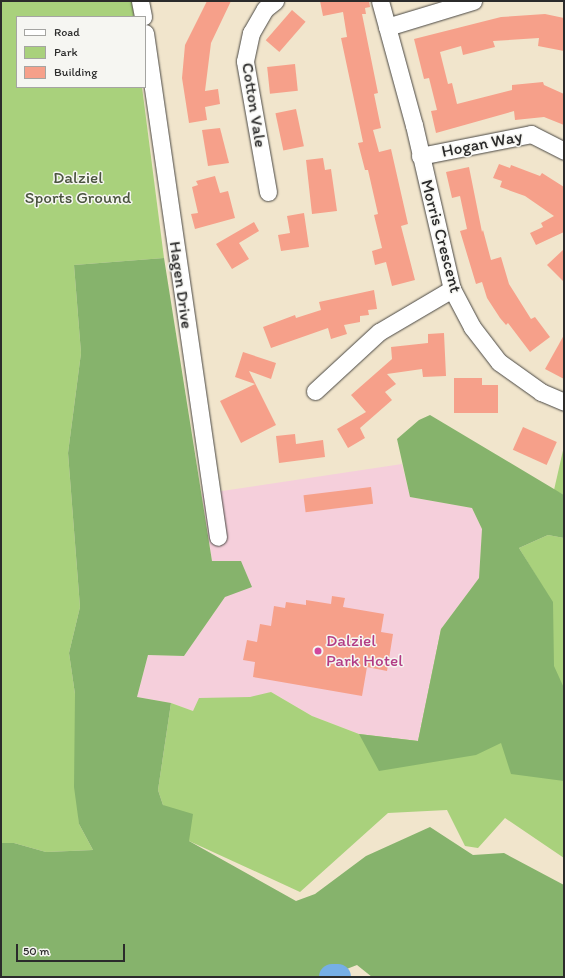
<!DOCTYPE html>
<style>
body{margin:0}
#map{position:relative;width:565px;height:978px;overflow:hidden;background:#f1e5cc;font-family:Itim,sans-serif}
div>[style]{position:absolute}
.built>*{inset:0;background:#f5cfdb}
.green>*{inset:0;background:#a9d17c}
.forest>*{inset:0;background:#86b36c}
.river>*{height:26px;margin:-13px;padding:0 13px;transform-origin:13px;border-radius:13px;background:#76afe6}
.building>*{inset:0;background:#f6a08a;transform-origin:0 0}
.roads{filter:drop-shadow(0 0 1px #494743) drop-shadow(0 0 1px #494743)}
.minor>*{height:17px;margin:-8.5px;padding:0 8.5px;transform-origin:8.5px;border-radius:8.5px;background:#fff}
.dots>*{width:11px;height:11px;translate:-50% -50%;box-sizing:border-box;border:2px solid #f6f6f2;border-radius:50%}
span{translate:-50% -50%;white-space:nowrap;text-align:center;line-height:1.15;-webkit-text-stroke:3px #f6f6f2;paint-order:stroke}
.street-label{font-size:17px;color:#2b2b2b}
.park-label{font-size:17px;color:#4a543f}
.hotel-label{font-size:17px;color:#b23c85}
.left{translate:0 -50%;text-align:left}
.frame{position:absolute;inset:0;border:2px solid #2b2b2b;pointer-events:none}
.legend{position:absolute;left:16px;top:16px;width:130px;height:72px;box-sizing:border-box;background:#f6f6f2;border:1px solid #a5a5a2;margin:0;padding:5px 7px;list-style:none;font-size:12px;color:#2b2b2b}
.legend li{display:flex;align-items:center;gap:8px;height:20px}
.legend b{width:20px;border:1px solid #a5a5a2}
.scale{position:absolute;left:16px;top:944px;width:109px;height:18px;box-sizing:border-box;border:2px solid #2b2b2b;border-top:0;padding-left:5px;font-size:12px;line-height:14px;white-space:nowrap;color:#2b2b2b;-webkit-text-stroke:3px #f6f6f2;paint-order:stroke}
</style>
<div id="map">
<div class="built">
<i style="clip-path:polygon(402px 464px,410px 497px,472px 508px,482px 529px,479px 578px,441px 629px,418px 741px,359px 734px,312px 716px,271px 692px,250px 699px,193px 711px,171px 703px,137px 697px,148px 655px,184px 656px,225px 597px,212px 561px,202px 494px)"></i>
</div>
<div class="green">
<i style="clip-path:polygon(1px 1px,132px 2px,134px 17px,17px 17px,17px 87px,142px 87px,164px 258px,74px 265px,81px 353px,68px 453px,80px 607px,69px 653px,75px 694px,79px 824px,93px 850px,46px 852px,14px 843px,1px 843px)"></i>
<i style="clip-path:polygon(564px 446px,564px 495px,554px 490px)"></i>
<i style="clip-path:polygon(548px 535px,564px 538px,564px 858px,505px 818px,478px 848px,465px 846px,447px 810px,388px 813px,300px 892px,189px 841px,163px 805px,158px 790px,171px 703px,193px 711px,199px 698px,250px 697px,271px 692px,312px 716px,359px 734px,418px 741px,441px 629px,552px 602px,519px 548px)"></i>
</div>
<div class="forest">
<i style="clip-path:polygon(164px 258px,212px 561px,241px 561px,252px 587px,225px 597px,184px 656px,148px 655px,137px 697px,171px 703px,158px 790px,163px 805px,193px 814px,189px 841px,296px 901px,315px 894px,366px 856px,430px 827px,473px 855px,504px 853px,564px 885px,564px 977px,372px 977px,357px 965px,326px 977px,1px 977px,1px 843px,14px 843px,46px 852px,93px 850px,79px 824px,74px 787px,75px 694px,69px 653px,80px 607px,68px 453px,81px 353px,74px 265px)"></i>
<i style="clip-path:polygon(430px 415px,564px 495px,564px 538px,548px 535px,519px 548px,553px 602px,554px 666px,564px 688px,564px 781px,511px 774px,501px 743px,476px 755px,379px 771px,359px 734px,418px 741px,441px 629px,479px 578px,482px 529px,472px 508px,410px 497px,397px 439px,419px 420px)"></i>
</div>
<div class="river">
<i style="left:332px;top:977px;width:6px"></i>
</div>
<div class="building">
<i style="clip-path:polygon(207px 1px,231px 1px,211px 43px,205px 91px,218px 89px,220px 104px,205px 107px,207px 120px,189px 123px,182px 78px,185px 45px)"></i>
<i style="clip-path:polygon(320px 1px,369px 1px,370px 7px,365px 8px,366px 14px,362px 14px,378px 93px,374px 94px,381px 128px,373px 130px,379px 152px,391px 149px,408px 224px,401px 226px,415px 280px,392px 286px,386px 262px,375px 265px,372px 251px,382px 248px,374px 215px,378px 214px,368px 170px,365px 170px,358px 143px,363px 142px,341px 38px,347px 37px,343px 12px,323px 16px)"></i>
<i style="left:292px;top:10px;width:18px;height:40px;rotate:41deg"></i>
<i style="clip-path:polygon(545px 14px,564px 18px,564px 51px,538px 46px,539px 38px,493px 41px,495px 47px,463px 55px,461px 46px,440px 52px,448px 84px,452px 83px,457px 104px,512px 90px,512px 85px,543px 82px,544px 85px,564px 94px,564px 125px,544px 117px,515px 120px,514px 111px,436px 133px,431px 111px,437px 110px,429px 78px,424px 79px,414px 39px,501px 17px)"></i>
<i style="left:295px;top:64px;width:27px;height:28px;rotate:84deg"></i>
<i style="left:296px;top:109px;width:38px;height:21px;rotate:78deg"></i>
<i style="clip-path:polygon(220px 128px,229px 163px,208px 166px,202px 130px)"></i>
<i style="clip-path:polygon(323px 158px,325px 170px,331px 169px,337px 211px,312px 214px,306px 160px)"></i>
<i style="clip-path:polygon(499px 164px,510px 168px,511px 165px,540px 176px,542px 173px,564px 187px,564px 232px,536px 245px,530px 233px,543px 227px,541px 223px,554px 216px,525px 196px,500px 187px,502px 181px,493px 178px)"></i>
<i style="clip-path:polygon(469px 167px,482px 232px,483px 230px,491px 260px,501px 257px,509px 284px,531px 319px,535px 317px,550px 337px,530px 352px,508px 323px,506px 325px,500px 318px,487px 298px,482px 282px,476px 284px,460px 231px,467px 229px,460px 196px,452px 198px,446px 172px)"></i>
<i style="clip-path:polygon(215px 176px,220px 193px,228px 191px,235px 218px,195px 229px,191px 214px,198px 213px,192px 187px,198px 185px,196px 181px)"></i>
<i style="clip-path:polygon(304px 213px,309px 247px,281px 251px,278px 235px,290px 233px,287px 216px)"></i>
<i style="clip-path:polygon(254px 222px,259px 231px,239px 243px,249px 259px,232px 269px,216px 244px)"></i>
<i style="clip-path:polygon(564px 249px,564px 282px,547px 265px)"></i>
<i style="clip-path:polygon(374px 290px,377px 309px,368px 310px,369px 315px,360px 316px,360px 322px,344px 325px,347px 334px,331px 339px,328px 328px,271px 348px,263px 327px,295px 315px,296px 318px,321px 310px,319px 302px)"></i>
<i style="clip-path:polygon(444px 333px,446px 376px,423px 377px,422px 369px,387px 374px,396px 384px,385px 392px,392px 400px,360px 428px,365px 438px,348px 448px,337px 429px,366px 412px,351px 395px,392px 359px,391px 347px,428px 343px,428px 334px)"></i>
<i style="clip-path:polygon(564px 335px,564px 379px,545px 369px)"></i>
<i style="clip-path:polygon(243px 352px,276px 363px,271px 379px,249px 371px,276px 425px,241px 443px,220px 401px,255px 384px,235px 377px)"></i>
<i style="clip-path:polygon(454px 378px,482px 378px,482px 385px,498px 385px,498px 413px,454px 413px)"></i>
<i style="left:523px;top:427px;width:37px;height:25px;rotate:24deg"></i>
<i style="clip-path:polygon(295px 434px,296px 444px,323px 440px,325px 457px,279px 463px,276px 436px)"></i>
<i style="left:371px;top:487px;width:17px;height:68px;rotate:83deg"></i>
<i style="clip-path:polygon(332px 596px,345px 598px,343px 607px,384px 614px,381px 632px,393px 634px,387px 671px,367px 667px,362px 696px,253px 677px,255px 662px,243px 660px,247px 640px,257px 642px,260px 624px,271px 626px,274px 606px,285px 608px,286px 602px,306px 605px,306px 600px,331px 604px)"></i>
</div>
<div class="roads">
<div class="minor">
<i style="left:140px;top:1px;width:16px;rotate:79deg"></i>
<i style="left:380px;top:1px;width:129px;rotate:74.7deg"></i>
<i style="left:414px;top:125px;width:168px;rotate:77deg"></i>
<i style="left:452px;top:289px;width:43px;rotate:62.2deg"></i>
<i style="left:472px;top:327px;width:44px;rotate:52.4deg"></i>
<i style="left:499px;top:362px;width:52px;rotate:35.5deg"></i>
<i style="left:541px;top:392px;width:25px;rotate:23deg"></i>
<i style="left:387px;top:27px;width:90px;rotate:-16.8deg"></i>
<i style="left:145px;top:33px;width:509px;rotate:81.76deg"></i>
<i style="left:420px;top:156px;width:113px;rotate:-11.2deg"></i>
<i style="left:531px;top:134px;width:37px;rotate:27deg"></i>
<i style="left:268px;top:192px;width:133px;rotate:-100deg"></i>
<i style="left:245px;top:61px;width:29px;rotate:-78deg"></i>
<i style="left:251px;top:33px;width:28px;rotate:-60deg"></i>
<i style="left:265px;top:9px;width:13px;rotate:-39deg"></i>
<i style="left:315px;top:391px;width:87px;rotate:-42.7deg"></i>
<i style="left:379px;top:332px;width:85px;rotate:-30.5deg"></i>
</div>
</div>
<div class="dots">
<i style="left:318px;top:651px;background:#d1479c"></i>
</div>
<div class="street-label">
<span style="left:254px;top:105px;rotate:81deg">Cotton Vale</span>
<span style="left:482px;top:144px;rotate:-11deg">Hogan Way</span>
<span style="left:441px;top:236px;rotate:75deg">Morris Crescent</span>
<span style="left:181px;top:285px;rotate:82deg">Hagen Drive</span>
</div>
<div class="park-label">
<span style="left:78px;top:188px">Dalziel<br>Sports Ground</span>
</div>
<div class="hotel-label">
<span class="left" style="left:326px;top:651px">Dalziel<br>Park Hotel</span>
</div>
<div class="frame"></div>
<ul class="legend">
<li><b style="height:5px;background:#fff"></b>Road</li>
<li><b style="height:11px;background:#a9d17c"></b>Park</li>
<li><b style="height:11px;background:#f6a08a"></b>Building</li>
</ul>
<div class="scale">50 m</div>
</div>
